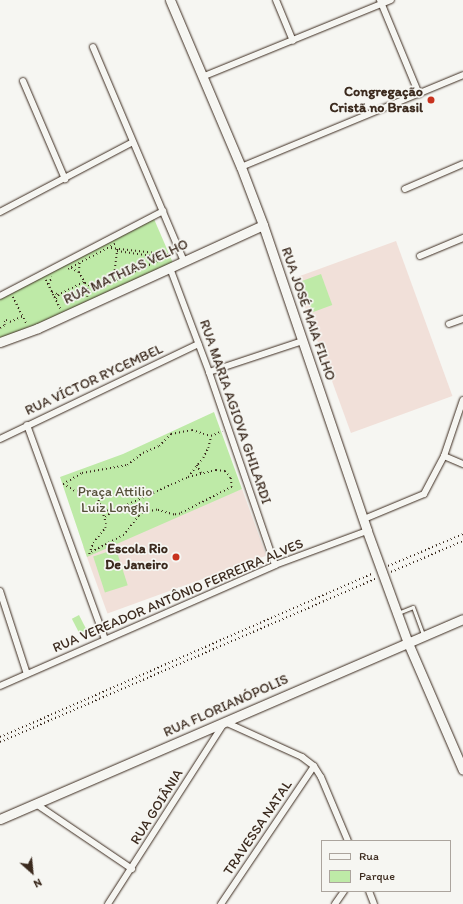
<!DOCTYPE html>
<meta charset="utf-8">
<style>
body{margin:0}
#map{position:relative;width:463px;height:904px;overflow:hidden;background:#f6f6f2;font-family:Itim,sans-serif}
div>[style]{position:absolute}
.built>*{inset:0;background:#f1e0d9;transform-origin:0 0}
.green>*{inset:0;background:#beeaa7;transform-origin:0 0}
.path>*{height:1.5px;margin-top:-0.75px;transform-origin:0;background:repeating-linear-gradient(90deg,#3b2a1e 0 1px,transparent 0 4px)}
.roads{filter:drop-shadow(0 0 1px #3b2a1e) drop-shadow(0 0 1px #3b2a1e)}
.lane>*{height:3px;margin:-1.5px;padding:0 1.5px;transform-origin:1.5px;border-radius:1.5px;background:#f6f6f2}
.street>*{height:6px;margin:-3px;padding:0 3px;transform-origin:3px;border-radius:3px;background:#f6f6f2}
.secondary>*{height:9px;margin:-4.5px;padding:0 4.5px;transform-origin:4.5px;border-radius:4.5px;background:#f6f6f2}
.dots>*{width:11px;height:11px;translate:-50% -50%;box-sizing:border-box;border:2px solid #f6f6f2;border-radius:50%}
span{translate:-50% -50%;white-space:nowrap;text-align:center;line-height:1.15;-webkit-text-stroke:3.5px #f6f6f2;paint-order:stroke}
.poi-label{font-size:14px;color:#3b2a1e;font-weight:700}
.right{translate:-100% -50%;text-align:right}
.street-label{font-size:14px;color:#3b2a1e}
.park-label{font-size:14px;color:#555039}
.legend{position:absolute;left:321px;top:840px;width:130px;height:52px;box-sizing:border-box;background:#f6f6f2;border:1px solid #aba49d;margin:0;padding:5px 7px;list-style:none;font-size:12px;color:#3b2a1e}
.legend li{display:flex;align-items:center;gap:8px;height:20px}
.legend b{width:20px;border:1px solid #aba49d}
.north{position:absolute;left:12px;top:852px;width:40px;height:40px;-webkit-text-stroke:3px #f6f6f2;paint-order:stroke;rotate:153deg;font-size:11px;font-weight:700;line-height:16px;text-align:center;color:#3b2a1e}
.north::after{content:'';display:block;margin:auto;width:14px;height:18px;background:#3b2a1e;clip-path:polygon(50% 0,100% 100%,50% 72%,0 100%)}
</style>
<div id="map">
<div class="built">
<i style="left:396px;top:241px;width:165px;height:108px;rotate:70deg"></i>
<i style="left:242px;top:489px;width:71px;height:169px;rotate:70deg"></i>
</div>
<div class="green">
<i style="clip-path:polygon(154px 219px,173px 263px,0 341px,0 299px)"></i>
<i style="left:321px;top:274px;width:33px;height:21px;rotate:70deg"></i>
<i style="clip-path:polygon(214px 412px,242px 489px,87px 557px,60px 477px,123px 454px)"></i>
<i style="left:116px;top:549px;width:38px;height:24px;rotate:72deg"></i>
<i style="left:79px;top:615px;width:18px;height:8px;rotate:63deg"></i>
</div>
<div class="path">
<i style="left:111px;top:248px;width:63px;rotate:6.3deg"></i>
<i style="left:117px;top:251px;width:42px;rotate:8.1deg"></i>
<i style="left:159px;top:257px;width:4px;rotate:56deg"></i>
<i style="left:161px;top:260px;width:53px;rotate:155.4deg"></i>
<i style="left:113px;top:282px;width:34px;rotate:-83deg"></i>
<i style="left:80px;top:263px;width:9px;rotate:96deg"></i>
<i style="left:79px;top:272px;width:13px;rotate:61deg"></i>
<i style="left:85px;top:283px;width:8px;rotate:30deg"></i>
<i style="left:92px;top:287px;width:14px"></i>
<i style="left:71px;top:268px;width:8px;rotate:30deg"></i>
<i style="left:68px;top:269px;width:55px;rotate:-28deg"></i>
<i style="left:46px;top:280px;width:18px;rotate:63deg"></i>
<i style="left:48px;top:284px;width:8px;rotate:-60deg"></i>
<i style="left:52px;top:292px;width:8px;rotate:23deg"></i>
<i style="left:59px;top:295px;width:6px;rotate:121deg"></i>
<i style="left:13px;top:297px;width:30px;rotate:63deg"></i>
<i style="left:87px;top:297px;width:11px;rotate:-90deg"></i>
<i style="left:60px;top:309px;width:13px;rotate:-117deg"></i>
<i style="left:54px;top:297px;width:34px;rotate:-27deg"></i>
<i style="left:0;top:328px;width:6px;rotate:-31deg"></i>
<i style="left:5px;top:325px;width:3px;rotate:-108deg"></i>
<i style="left:4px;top:322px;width:3px;rotate:-45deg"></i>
<i style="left:6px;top:320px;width:4px;rotate:27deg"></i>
<i style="left:10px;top:322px;width:14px;rotate:-25deg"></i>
<i style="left:197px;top:465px;width:9px;rotate:63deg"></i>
<i style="left:188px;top:477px;width:29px;rotate:-14deg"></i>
<i style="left:216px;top:470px;width:9px;rotate:6deg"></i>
<i style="left:225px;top:471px;width:9px;rotate:49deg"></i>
<i style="left:231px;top:478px;width:9px;rotate:84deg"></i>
<i style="left:232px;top:487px;width:59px;rotate:152.6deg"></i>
<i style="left:180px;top:514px;width:6px;rotate:171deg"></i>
<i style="left:174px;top:515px;width:18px;rotate:-164deg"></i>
<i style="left:157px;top:510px;width:14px;rotate:168deg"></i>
<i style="left:143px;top:513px;width:5px;rotate:143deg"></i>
<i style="left:139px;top:516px;width:24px;rotate:128deg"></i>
<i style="left:124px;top:535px;width:40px;rotate:152deg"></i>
<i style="left:89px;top:554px;width:12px;rotate:-70deg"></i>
<i style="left:93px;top:543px;width:19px;rotate:-51deg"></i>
<i style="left:105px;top:528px;width:4px;rotate:-76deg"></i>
<i style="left:106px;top:524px;width:29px;rotate:-108deg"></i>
<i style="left:97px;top:496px;width:5px;rotate:-127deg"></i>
<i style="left:94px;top:492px;width:20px;rotate:-177deg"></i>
<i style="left:74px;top:491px;width:13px;rotate:-148deg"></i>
<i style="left:63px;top:484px;width:22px;rotate:-30deg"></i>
<i style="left:82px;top:473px;width:46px;rotate:-10.1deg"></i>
<i style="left:127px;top:465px;width:20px;rotate:-37deg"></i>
<i style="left:143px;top:453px;width:17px;rotate:-24deg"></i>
<i style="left:159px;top:446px;width:17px;rotate:-45deg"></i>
<i style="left:171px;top:434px;width:21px;rotate:-11deg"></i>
<i style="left:192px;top:430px;width:20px;rotate:18deg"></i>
<i style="left:211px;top:436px;width:12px;rotate:-24deg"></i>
<i style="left:103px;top:510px;width:8px;rotate:7deg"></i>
<i style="left:105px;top:517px;width:10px;rotate:-37deg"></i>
<i style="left:113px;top:511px;width:82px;rotate:-24.4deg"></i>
<i style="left:188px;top:477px;width:24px;rotate:-52deg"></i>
<i style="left:203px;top:458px;width:11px;rotate:-63deg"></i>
<i style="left:208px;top:448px;width:12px;rotate:-76deg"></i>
<i style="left:388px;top:566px;width:82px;rotate:-23.1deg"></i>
<i style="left:391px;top:572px;width:78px;rotate:-23.3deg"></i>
<i style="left:0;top:737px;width:407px;rotate:-23.7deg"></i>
<i style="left:0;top:742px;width:409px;rotate:-23.5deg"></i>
</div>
<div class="roads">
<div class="lane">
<i style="left:398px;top:613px;width:16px;rotate:-22deg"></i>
<i style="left:413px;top:607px;width:29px;rotate:70deg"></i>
</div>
<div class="street">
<i style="left:276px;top:0;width:44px;rotate:67.5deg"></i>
<i style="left:380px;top:0;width:102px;rotate:67.5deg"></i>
<i style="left:93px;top:47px;width:233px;rotate:67deg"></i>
<i style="left:202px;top:77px;width:204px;rotate:-22.2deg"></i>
<i style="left:23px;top:81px;width:107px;rotate:66.8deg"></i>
<i style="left:241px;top:167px;width:240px;rotate:-22.5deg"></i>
<i style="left:405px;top:189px;width:63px;rotate:-23.3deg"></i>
<i style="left:0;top:212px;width:150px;rotate:-27.8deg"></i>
<i style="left:420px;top:256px;width:47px;rotate:-22.7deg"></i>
<i style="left:170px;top:268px;width:111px;rotate:69.4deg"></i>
<i style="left:209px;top:372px;width:204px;rotate:71.1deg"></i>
<i style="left:0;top:296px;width:184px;rotate:-27.5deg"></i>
<i style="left:449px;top:324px;width:15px;rotate:-20deg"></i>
<i style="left:209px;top:372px;width:99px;rotate:-18.3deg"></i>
<i style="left:27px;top:425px;width:228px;rotate:70deg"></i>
<i style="left:0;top:439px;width:220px;rotate:-25.6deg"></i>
<i style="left:444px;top:456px;width:21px;rotate:23deg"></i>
<i style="left:364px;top:519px;width:65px;rotate:-22.6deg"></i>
<i style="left:424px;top:494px;width:43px;rotate:-62.2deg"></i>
<i style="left:444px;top:456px;width:59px;rotate:-71.3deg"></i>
<i style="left:0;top:591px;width:87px;rotate:72deg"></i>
<i style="left:0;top:686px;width:300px;rotate:-23.7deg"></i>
<i style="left:275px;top:565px;width:98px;rotate:-20.3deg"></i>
<i style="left:36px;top:804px;width:116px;rotate:34.1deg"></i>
<i style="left:369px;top:891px;width:14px;rotate:69deg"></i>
<i style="left:108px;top:904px;width:216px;rotate:-57.3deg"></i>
<i style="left:225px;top:722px;width:85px;rotate:24.4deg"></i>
<i style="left:302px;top:757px;width:15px;rotate:37deg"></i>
<i style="left:314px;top:766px;width:13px;rotate:58deg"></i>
<i style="left:321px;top:777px;width:69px;rotate:67.1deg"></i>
<i style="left:221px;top:904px;width:166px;rotate:-56deg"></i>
<i style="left:335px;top:904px;width:16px;rotate:-55deg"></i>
</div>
<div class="secondary">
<i style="left:170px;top:0;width:181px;rotate:67deg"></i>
<i style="left:241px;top:167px;width:62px;rotate:69.2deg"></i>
<i style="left:263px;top:225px;width:323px;rotate:71.2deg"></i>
<i style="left:367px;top:531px;width:119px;rotate:69.9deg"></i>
<i style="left:408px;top:643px;width:138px;rotate:66.6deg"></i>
<i style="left:0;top:342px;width:40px;rotate:-20.2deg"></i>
<i style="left:38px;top:328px;width:247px;rotate:-24.6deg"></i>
<i style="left:0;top:819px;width:504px;rotate:-23.36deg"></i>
</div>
</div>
<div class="dots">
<i style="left:431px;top:100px;background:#c8321e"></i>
<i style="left:176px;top:557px;background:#c8321e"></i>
</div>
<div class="poi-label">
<span class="right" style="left:423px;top:100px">Congregação<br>Cristã no Brasil</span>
<span class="right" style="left:168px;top:557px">Escola Rio<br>De Janeiro</span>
</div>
<div class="street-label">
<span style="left:126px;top:272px;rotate:-25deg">RUA MATHIAS VELHO</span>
<span style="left:308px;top:314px;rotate:71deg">RUA JOSÉ MAIA FILHO</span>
<span style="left:94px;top:380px;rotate:-25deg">RUA VÍCTOR RYCEMBEL</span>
<span style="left:235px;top:412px;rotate:71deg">RUA MARIA AGIOVA GHILARDI</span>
<span style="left:178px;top:596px;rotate:-23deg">RUA VEREADOR ANTÔNIO FERREIRA ALVES</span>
<span style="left:226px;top:706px;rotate:-24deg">RUA FLORIANÓPOLIS</span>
<span style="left:157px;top:807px;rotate:-58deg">RUA GOIÂNIA</span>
<span style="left:258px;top:828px;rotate:-56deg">TRAVESSA NATAL</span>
</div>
<div class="park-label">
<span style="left:115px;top:500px">Praça Attilio<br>Luiz Longhi</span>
</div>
<ul class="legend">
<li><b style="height:5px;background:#f6f6f2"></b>Rua</li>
<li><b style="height:11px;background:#beeaa7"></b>Parque</li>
</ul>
<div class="north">N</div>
</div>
